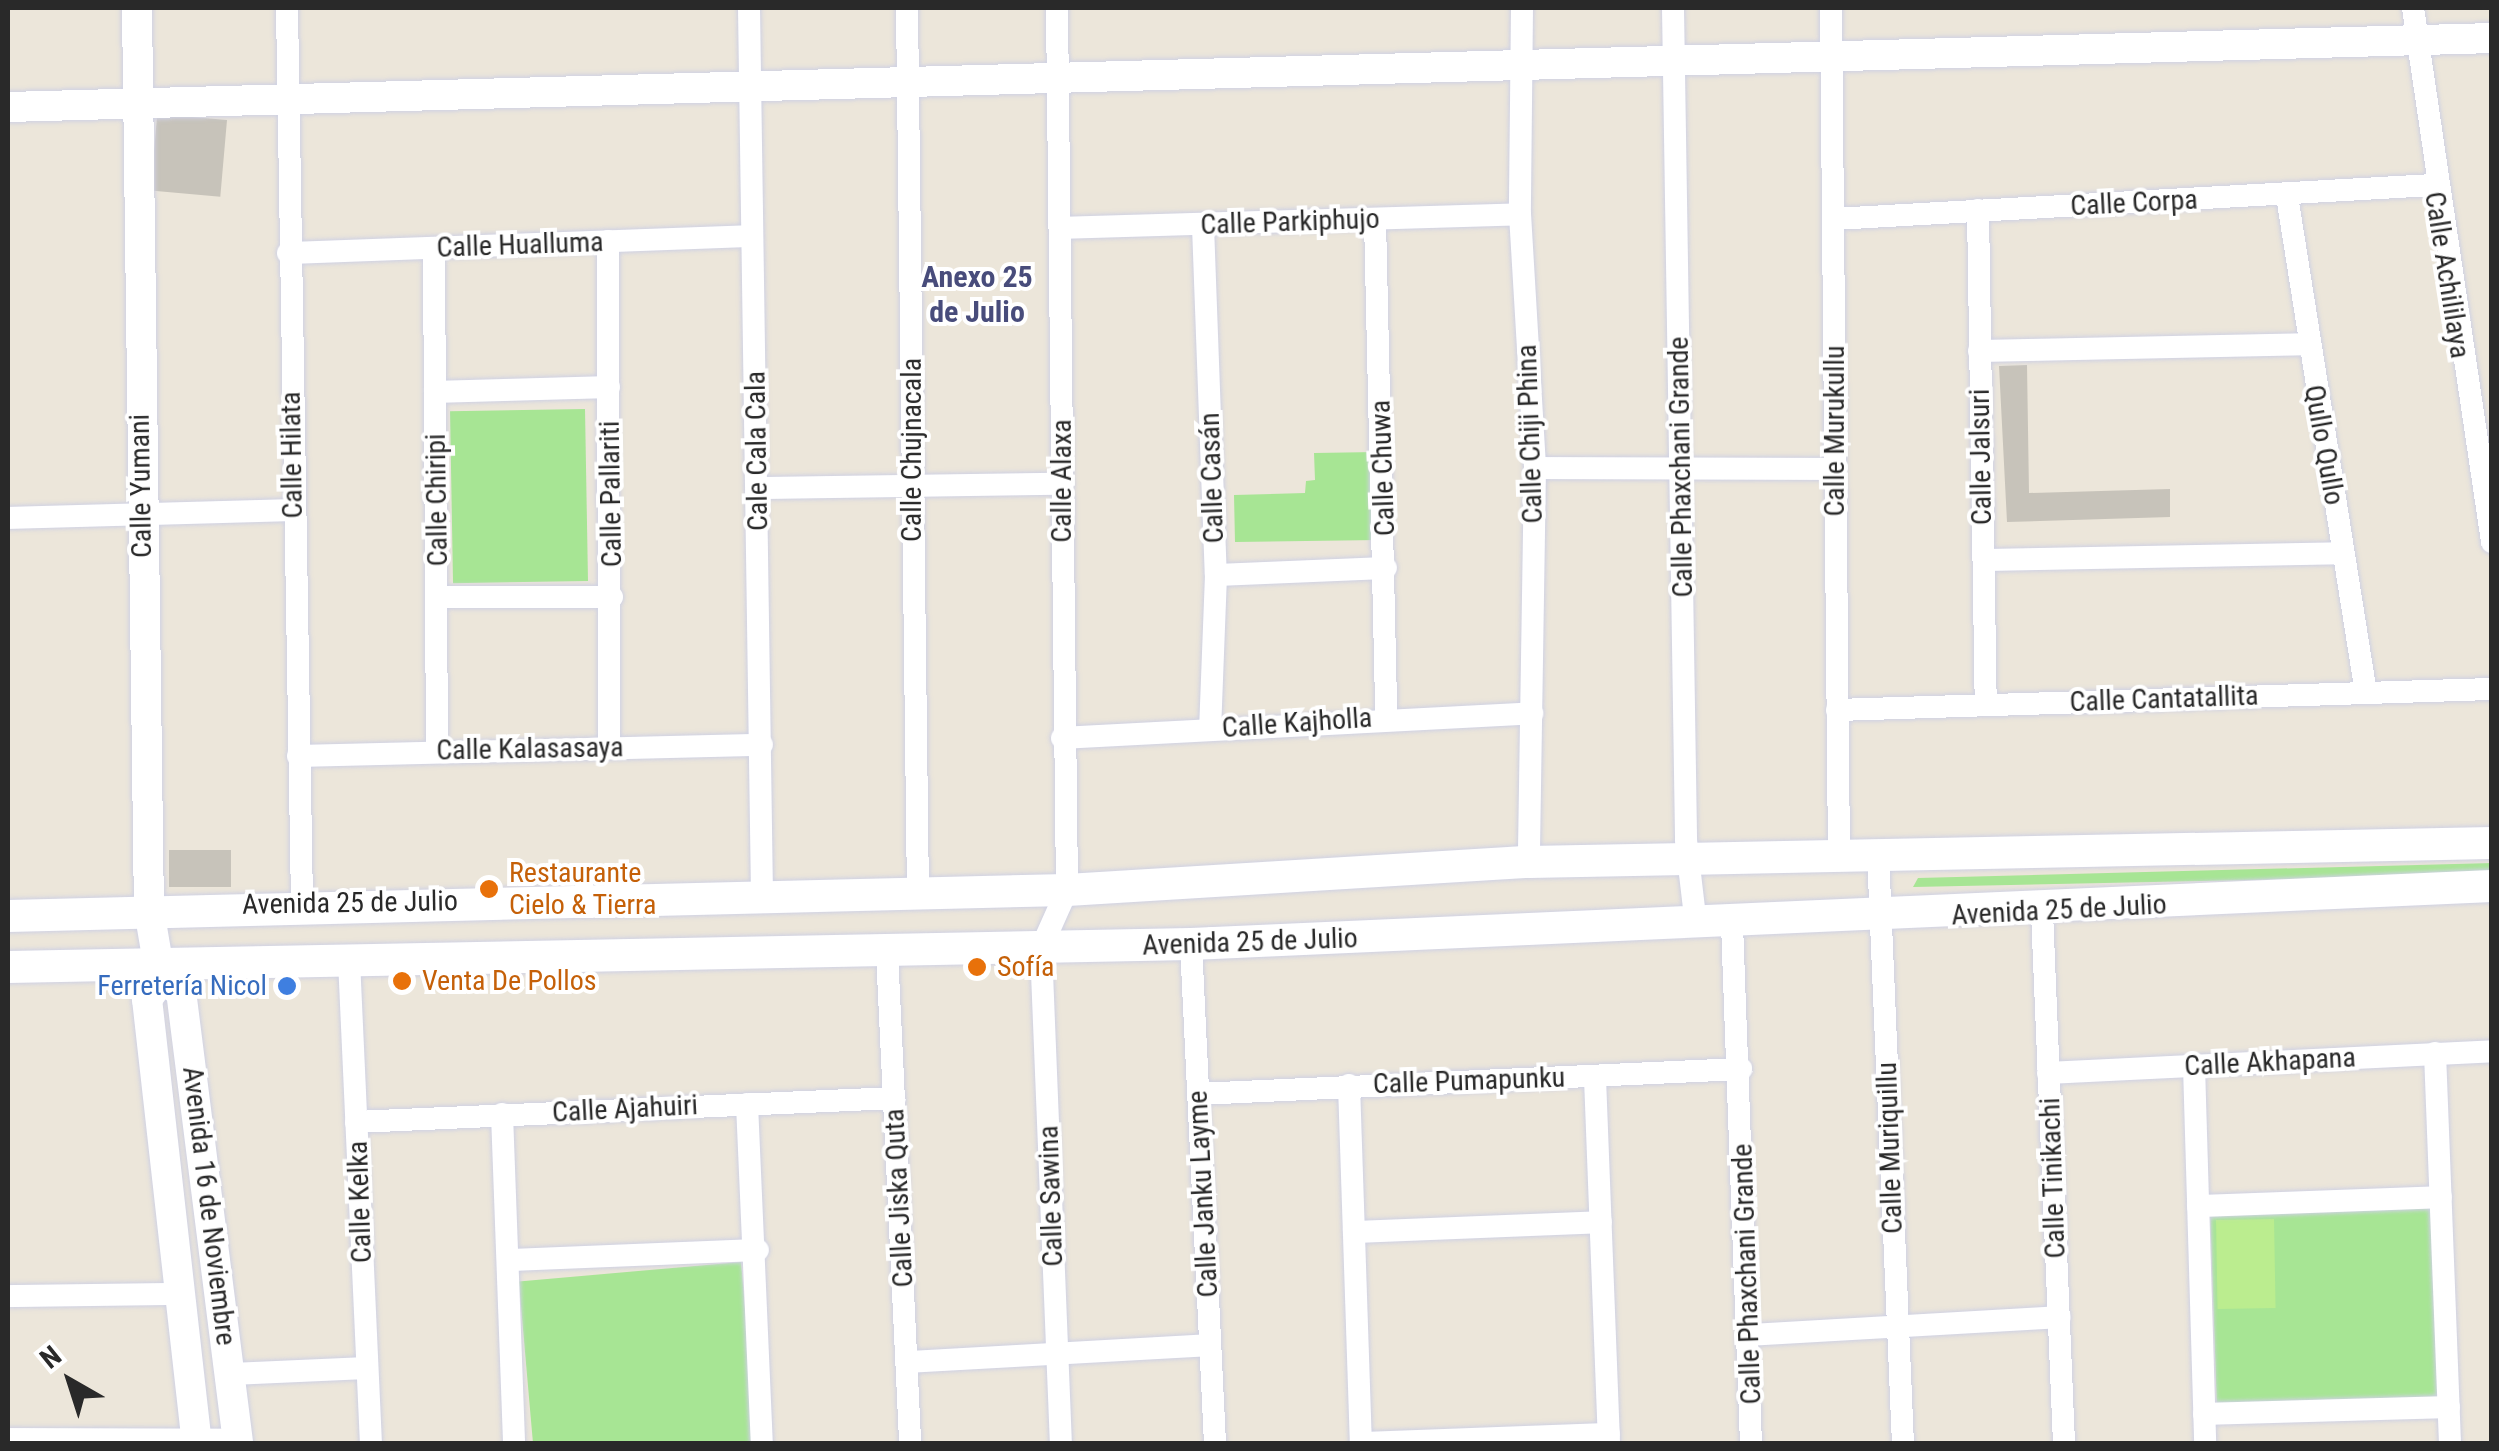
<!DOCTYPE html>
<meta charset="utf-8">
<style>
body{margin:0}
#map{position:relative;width:2499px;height:1451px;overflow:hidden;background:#ece6da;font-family:"Roboto Condensed",sans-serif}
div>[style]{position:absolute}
.green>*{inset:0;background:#a7e594;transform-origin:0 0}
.pitch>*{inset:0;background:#bbed8f;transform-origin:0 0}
.building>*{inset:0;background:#c7c3ba;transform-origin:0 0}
.roads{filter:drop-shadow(0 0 2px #cfd1e3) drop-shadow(0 0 2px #cfd1e3)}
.minor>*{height:22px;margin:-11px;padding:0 11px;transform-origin:11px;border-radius:11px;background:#fff}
.tertiary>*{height:30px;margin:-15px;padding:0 15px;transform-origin:15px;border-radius:15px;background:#fff}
.secondary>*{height:32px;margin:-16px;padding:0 16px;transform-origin:16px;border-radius:16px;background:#fff}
.dots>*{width:28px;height:28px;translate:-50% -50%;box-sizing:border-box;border:5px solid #fff;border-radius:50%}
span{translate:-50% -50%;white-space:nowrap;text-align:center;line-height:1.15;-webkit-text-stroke:8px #fff;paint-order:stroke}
.street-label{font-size:28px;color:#292929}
.food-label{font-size:28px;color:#c56008}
.left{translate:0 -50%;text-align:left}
.shop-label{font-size:28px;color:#366cbe}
.right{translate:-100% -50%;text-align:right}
.neighbourhood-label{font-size:30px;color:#484c7b;font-weight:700}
.frame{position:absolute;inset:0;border:10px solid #292929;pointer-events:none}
.north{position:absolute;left:20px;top:1331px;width:100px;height:100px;-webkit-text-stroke:8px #fff;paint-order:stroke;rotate:321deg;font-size:28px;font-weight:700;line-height:40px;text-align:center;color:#292929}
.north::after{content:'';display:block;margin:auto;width:35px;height:45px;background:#292929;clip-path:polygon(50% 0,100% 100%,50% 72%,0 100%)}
</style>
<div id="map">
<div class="green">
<i style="left:585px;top:409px;width:172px;height:135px;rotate:89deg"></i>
<i style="clip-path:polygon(1377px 452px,1378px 540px,1235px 542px,1234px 495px,1305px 493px,1306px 481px,1315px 480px,1314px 453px)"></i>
<i style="clip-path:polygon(2492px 863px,2491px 875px,1913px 887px,1918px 878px)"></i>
<i style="left:2434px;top:1205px;width:192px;height:224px;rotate:88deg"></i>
<i style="left:741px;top:1262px;width:182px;height:223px;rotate:85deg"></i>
</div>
<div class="pitch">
<i style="left:2274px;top:1219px;width:89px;height:58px;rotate:89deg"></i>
</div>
<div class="building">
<i style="left:227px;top:120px;width:77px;height:70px;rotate:95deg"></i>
<i style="clip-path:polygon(2027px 365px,2029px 493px,2170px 489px,2170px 517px,2007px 522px,1999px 366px)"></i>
<i style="left:169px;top:850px;width:62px;height:37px"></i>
</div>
<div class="roads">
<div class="minor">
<i style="left:287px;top:8px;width:895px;rotate:89.04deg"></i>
<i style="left:749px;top:8px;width:887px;rotate:89.16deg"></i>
<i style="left:907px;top:8px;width:885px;rotate:89.29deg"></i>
<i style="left:1057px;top:8px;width:882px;rotate:89.35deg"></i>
<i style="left:1067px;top:890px;width:64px;rotate:114.1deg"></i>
<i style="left:1041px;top:948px;width:496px;rotate:87.7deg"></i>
<i style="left:1522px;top:8px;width:206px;rotate:90.6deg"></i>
<i style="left:1520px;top:214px;width:254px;rotate:86.6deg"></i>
<i style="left:1535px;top:468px;width:394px;rotate:90.9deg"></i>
<i style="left:1673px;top:8px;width:832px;rotate:89.1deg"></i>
<i style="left:1686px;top:840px;width:86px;rotate:83.3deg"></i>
<i style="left:1831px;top:8px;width:847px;rotate:89.46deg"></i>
<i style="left:2413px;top:8px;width:540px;rotate:81.58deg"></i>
<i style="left:2287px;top:196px;width:503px;rotate:80.97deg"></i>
<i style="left:1978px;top:210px;width:494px;rotate:89.1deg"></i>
<i style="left:1375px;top:219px;width:497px;rotate:88.7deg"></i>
<i style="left:1834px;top:219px;width:600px;rotate:-3.25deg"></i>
<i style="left:1203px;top:226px;width:349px;rotate:87.9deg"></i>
<i style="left:1216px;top:575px;width:154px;rotate:92.2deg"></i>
<i style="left:1060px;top:228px;width:460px;rotate:-1.7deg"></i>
<i style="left:608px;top:241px;width:506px;rotate:89.89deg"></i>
<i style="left:434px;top:248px;width:503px;rotate:89.66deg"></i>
<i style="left:288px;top:253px;width:463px;rotate:-2.1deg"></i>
<i style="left:1979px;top:351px;width:327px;rotate:-1.2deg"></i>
<i style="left:435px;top:392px;width:174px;rotate:-1.6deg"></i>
<i style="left:1535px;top:468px;width:300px;rotate:0.2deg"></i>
<i style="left:758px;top:488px;width:305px;rotate:-0.8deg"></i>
<i style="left:8px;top:518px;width:285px;rotate:-1.6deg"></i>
<i style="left:1984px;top:560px;width:359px;rotate:-1.1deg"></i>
<i style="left:1216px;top:575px;width:170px;rotate:-2.4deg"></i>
<i style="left:439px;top:597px;width:173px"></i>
<i style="left:1837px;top:710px;width:655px;rotate:-1.84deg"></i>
<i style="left:1062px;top:738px;width:471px;rotate:-3deg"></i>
<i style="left:298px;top:756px;width:464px;rotate:-1.4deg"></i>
<i style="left:1878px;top:853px;width:592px;rotate:87.58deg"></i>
<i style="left:2042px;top:912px;width:532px;rotate:87.63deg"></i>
<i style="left:1732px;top:924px;width:520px;rotate:87.91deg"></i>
<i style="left:1191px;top:944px;width:501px;rotate:87.25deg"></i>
<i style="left:887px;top:952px;width:493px;rotate:87.3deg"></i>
<i style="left:349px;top:960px;width:484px;rotate:87.4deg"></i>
<i style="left:2435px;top:1053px;width:391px;rotate:87.8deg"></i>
<i style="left:2194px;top:1066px;width:378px;rotate:88.3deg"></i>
<i style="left:2048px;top:1073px;width:445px;rotate:-2.8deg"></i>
<i style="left:1595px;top:1078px;width:366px;rotate:87.8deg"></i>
<i style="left:1349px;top:1085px;width:359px;rotate:88.1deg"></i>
<i style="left:1198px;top:1094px;width:544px;rotate:-2.64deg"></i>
<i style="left:747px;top:1104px;width:340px;rotate:87.5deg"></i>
<i style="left:502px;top:1114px;width:330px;rotate:87.9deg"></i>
<i style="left:356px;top:1122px;width:539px;rotate:-2.55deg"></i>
<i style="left:2198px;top:1206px;width:243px;rotate:-2.1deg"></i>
<i style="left:1354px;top:1232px;width:247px;rotate:-2.3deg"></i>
<i style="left:510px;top:1260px;width:248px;rotate:-2.3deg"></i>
<i style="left:8px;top:1296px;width:168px;rotate:-0.7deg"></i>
<i style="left:1749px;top:1335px;width:311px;rotate:-3.3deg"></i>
<i style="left:908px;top:1362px;width:302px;rotate:-3.2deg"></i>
<i style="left:231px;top:1374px;width:136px;rotate:-2.5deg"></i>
<i style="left:2204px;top:1414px;width:245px;rotate:-1.6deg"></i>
<i style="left:8px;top:1439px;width:230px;rotate:0.2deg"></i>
<i style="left:1361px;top:1443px;width:248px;rotate:-2.1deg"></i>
</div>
<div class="tertiary">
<i style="left:137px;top:8px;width:902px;rotate:89.24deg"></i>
<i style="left:149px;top:910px;width:71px;rotate:80.3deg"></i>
<i style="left:161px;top:980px;width:24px;rotate:126deg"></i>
<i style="left:147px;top:999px;width:448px;rotate:83.6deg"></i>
<i style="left:8px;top:107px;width:2485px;rotate:-1.59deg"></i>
<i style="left:161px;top:980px;width:23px;rotate:29deg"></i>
<i style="left:181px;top:991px;width:457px;rotate:82.8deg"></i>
</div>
<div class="secondary">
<i style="left:8px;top:916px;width:1059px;rotate:-1.41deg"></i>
<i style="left:1067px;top:890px;width:463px;rotate:-3.5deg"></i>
<i style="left:1529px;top:862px;width:963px;rotate:-1.13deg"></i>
<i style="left:8px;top:967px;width:1183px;rotate:-1.11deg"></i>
<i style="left:1191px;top:944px;width:1302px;rotate:-2.55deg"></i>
</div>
</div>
<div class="dots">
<i style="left:489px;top:889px;background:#e8710a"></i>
<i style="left:977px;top:967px;background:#e8710a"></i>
<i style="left:402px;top:981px;background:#e8710a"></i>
<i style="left:287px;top:986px;background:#3f7fe0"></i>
</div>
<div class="street-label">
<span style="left:2134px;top:203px;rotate:-3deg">Calle Corpa</span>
<span style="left:1290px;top:222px;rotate:-2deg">Calle Parkiphujo</span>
<span style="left:520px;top:245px;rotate:-2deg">Calle Hualluma</span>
<span style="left:2447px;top:275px;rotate:81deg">Calle Achililaya</span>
<span style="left:1835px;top:431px;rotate:-90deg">Calle Murukullu</span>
<span style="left:1530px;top:434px;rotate:-92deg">Calle Chiji Phina</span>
<span style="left:2324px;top:445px;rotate:80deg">Qullo Qullo</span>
<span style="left:912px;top:450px;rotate:-90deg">Calle Chujnacala</span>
<span style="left:757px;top:451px;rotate:-91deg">Cale Cala Cala</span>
<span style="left:292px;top:455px;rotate:-91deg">Calle Hilata</span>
<span style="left:1981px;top:457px;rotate:-91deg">Calle Jalsuri</span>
<span style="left:1681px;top:467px;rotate:-91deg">Calle Phaxchani Grande</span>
<span style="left:1383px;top:468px;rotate:-92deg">Calle Chuwa</span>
<span style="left:1212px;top:478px;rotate:-92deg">Calle Casán</span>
<span style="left:1062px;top:481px;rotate:-90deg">Calle Alaxa</span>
<span style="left:141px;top:486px;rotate:-91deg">Calle Yumani</span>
<span style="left:611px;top:494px;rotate:-91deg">Calle Pallariti</span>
<span style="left:437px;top:500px;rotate:-91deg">Calle Chiripi</span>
<span style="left:2164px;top:699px;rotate:-2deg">Calle Cantatallita</span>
<span style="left:1297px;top:723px;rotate:-4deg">Calle Kajholla</span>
<span style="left:530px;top:749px;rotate:-1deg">Calle Kalasasaya</span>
<span style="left:350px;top:903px;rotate:-1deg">Avenida 25 de Julio</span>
<span style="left:2059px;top:910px;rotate:-3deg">Avenida 25 de Julio</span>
<span style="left:1250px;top:942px;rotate:-2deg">Avenida 25 de Julio</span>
<span style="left:2270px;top:1062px;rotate:-3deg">Calle Akhapana</span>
<span style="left:1469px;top:1081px;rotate:-2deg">Calle Pumapunku</span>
<span style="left:625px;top:1109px;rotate:-3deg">Calle Ajahuiri</span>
<span style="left:1890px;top:1148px;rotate:-92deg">Calle Muriquillu</span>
<span style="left:2053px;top:1178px;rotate:-92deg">Calle Tinikachi</span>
<span style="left:1203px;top:1194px;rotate:-93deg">Calle Janku Layme</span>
<span style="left:1051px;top:1196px;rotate:-92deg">Calle Sawina</span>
<span style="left:899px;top:1198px;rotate:-93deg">Calle Jiska Quta</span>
<span style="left:360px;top:1202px;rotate:-92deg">Calle Kelka</span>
<span style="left:209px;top:1206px;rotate:83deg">Avenida 16 de Noviembre</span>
<span style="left:1747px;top:1274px;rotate:-92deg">Calle Phaxchani Grande</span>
</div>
<div class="food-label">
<span class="left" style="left:509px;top:889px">Restaurante<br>Cielo &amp; Tierra</span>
<span class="left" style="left:997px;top:967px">Sofía</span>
<span class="left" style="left:422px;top:981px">Venta De Pollos</span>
</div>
<div class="shop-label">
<span class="right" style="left:267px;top:986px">Ferretería Nicol</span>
</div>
<div class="neighbourhood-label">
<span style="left:977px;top:294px">Anexo 25<br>de Julio</span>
</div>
<div class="frame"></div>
<div class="north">N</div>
</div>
